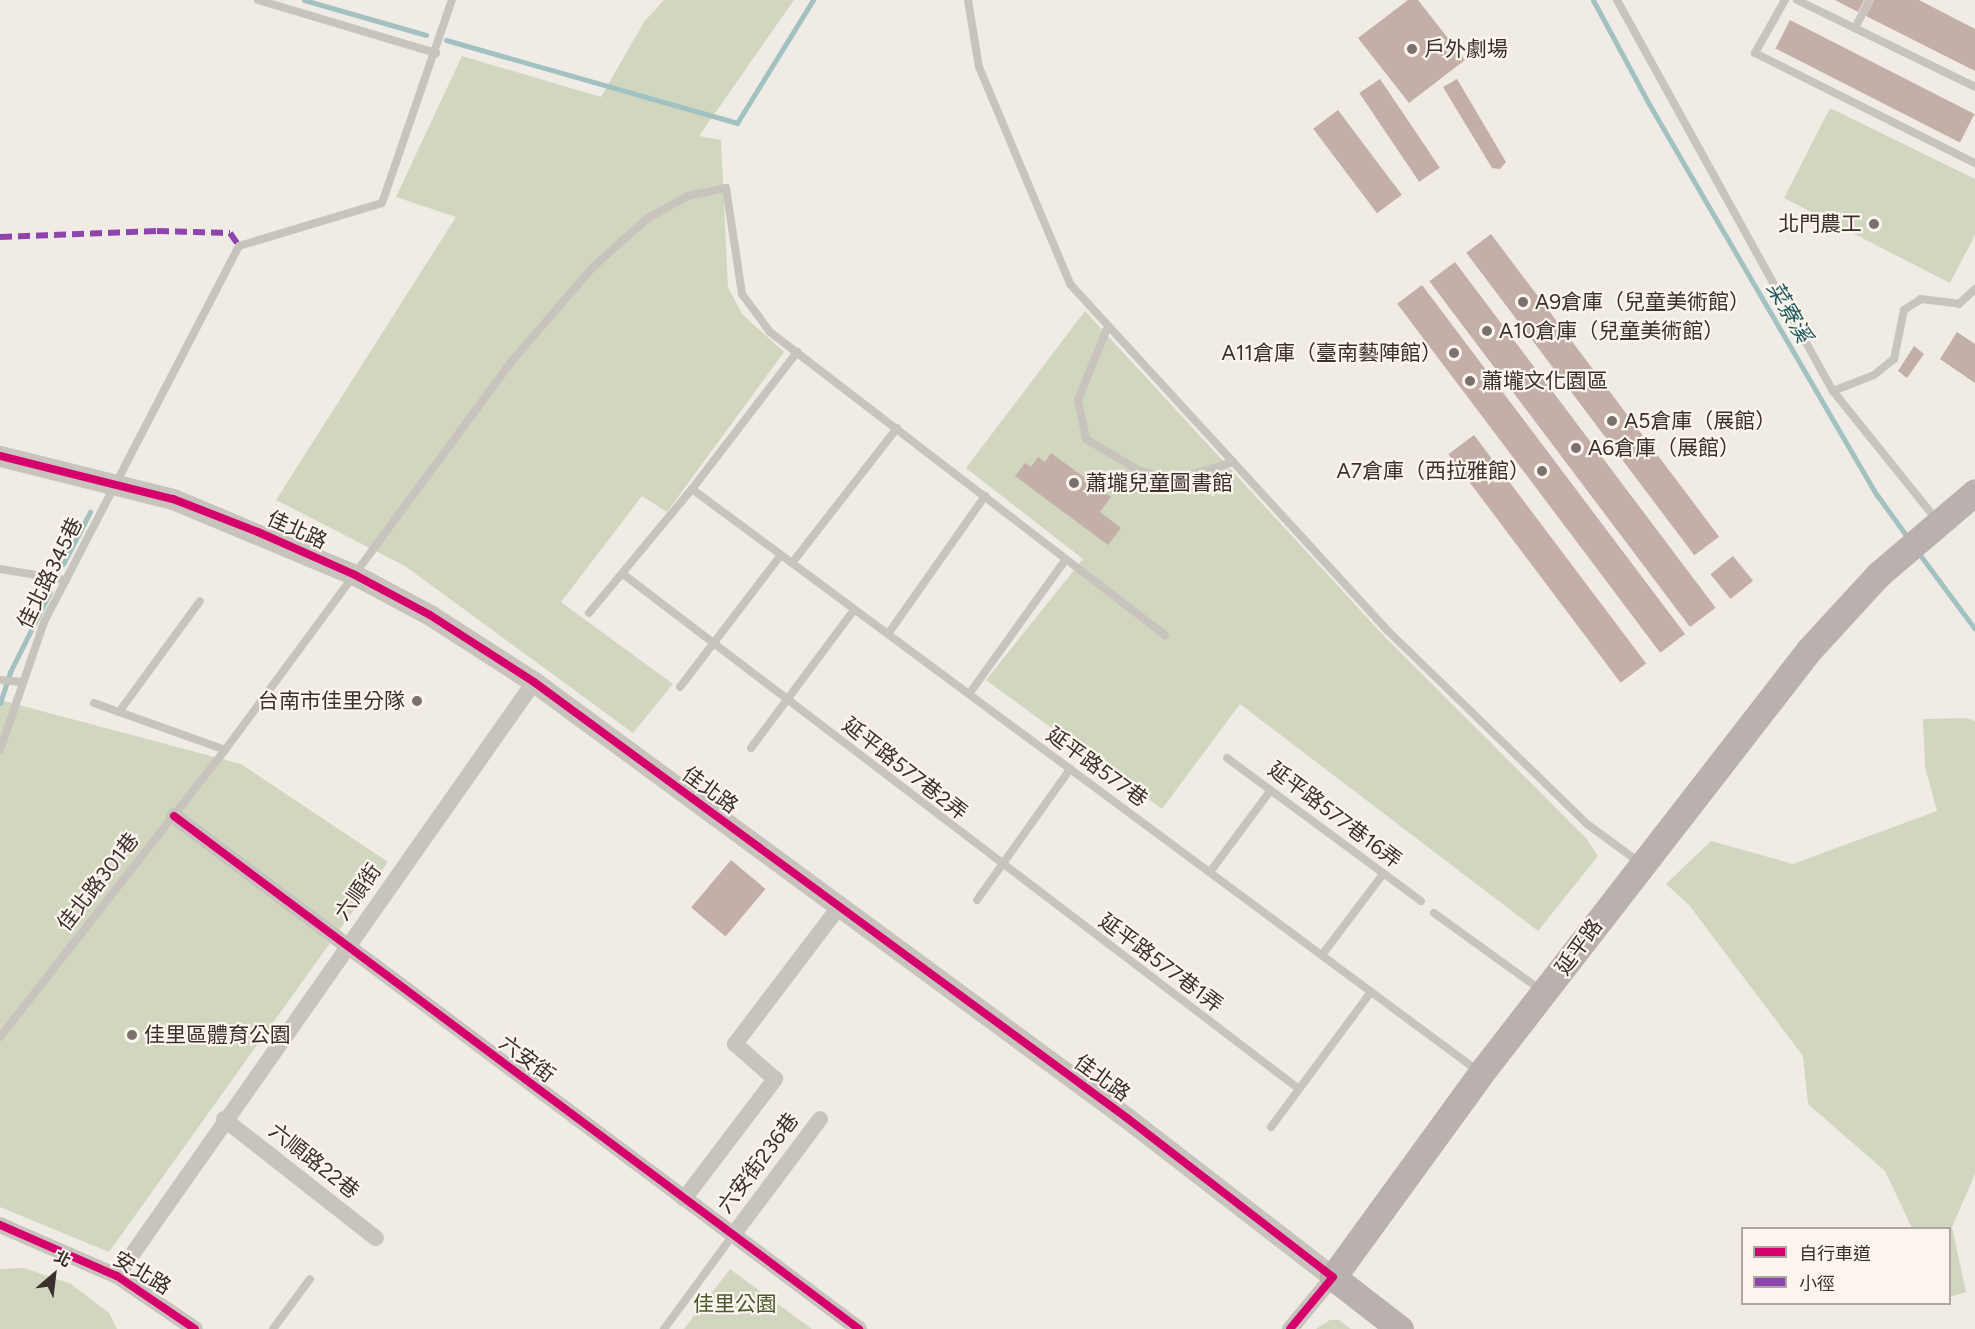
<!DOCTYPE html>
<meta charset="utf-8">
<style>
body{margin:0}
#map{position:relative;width:1975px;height:1329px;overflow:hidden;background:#f0ebe5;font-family:Figtree,"Noto Sans TC",sans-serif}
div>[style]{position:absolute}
.green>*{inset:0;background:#d1d6bf}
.stream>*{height:5px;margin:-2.5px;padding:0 2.5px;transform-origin:2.5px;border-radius:2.5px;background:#a1c2c1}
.building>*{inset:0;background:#c3afa7;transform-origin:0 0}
.service>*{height:8px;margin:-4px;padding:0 4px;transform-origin:4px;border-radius:4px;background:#c9c3be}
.minor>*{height:16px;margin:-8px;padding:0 8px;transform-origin:8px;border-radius:8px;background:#c9c3be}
.tertiary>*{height:21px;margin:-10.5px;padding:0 10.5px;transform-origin:10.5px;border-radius:10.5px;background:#c9c3be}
.primary>*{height:27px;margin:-13.5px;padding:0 13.5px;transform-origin:13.5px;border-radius:13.5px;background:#b8b1ad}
.quiet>*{height:6px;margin-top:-3px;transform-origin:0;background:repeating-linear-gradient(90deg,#8e44ad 0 12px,transparent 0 18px)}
.cycleway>*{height:8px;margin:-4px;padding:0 4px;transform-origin:4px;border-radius:4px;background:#d6006c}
.dots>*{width:16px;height:16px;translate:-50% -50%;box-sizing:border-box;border:3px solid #fbf5ee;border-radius:50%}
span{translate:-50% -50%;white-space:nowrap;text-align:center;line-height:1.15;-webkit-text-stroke:4.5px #fbf5ee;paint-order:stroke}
.poi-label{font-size:21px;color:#3b302b}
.left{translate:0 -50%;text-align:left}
.right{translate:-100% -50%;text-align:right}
.street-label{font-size:21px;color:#3b302b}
.park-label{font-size:21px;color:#4a5a2e}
.water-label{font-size:22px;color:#1f5a5e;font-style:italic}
.legend{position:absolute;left:1741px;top:1227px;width:210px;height:78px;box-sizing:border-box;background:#fbf5ee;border:2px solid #aea6a0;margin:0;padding:8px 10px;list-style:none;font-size:18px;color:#3b302b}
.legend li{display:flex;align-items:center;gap:12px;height:30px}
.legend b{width:30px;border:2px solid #aea6a0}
.north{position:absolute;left:24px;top:1245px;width:60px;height:60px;-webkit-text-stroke:4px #fbf5ee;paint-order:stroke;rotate:28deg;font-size:16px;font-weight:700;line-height:24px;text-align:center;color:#3b302b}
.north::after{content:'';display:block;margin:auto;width:21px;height:27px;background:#3b302b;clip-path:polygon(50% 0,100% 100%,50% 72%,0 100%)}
</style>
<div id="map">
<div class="green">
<i style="clip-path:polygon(664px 0,794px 0,699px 136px,721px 140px,728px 287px,742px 314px,784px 352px,667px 512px,642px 496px,561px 602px,673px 684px,633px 733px,405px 566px,276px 500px,456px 217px,396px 197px,462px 56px,601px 97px,644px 22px)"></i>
<i style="clip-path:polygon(1830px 108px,1975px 179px,1975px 235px,1950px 283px,1784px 198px)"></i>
<i style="clip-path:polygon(1085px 311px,1385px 637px,1586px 838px,1598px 856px,1538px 931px,1240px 704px,1162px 809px,986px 680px,1083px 559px,966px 468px)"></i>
<i style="clip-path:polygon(0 700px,241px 764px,388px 862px,109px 1252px,0 1207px)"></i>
<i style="clip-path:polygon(1966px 718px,1975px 721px,1975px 1174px,1952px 1227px,1966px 1292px,1950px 1297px,1950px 1228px,1912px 1228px,1885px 1171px,1808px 1104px,1803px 1056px,1689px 905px,1666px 884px,1711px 841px,1793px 864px,1937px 811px,1925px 767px,1923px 719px)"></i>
<i style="clip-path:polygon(24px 1268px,71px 1284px,109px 1313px,117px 1329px,0 1329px,0 1269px)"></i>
<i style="clip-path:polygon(730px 1269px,812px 1329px,684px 1329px)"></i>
<i style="clip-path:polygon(1330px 1320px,1339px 1320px,1351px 1329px,1316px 1329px)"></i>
</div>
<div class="stream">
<i style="left:304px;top:0;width:127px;rotate:16deg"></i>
<i style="left:1593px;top:0;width:118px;rotate:61.7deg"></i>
<i style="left:1649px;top:104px;width:453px;rotate:59.8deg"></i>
<i style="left:1877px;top:495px;width:53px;rotate:54.2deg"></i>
<i style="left:446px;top:40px;width:303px;rotate:15.9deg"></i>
<i style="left:737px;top:123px;width:145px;rotate:-58.3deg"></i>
<i style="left:1917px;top:551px;width:97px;rotate:53.4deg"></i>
<i style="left:63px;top:564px;width:59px;rotate:-62.6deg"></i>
<i style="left:0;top:703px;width:33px;rotate:-72deg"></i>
<i style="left:10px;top:672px;width:89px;rotate:-63.4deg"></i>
</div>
<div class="building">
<i style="clip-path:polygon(1408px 0,1418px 0,1465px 60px,1409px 103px,1358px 38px)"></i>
<i style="clip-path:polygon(1835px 0,1864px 0,1858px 12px)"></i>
<i style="clip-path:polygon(1874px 0,1919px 0,1975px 29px,1975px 71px,1866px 16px)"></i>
<i style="left:1790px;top:20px;width:207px;height:32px;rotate:27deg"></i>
<i style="left:1380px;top:79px;width:107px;height:25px;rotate:56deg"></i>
<i style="clip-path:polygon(1457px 79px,1506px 162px,1500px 169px,1492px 168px,1443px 87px)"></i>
<i style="left:1338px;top:110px;width:106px;height:31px;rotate:53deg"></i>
<i style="left:1491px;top:234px;width:379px;height:31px;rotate:53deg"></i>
<i style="left:1455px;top:262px;width:433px;height:32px;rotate:53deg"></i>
<i style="left:1422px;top:285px;width:437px;height:31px;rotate:53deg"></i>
<i style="clip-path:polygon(1957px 332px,1975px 344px,1975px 383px,1940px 359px)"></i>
<i style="clip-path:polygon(1914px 346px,1924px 354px,1907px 378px,1898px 371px)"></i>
<i style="left:1474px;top:435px;width:286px;height:32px;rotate:53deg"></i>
<i style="clip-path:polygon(1051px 453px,1111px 497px,1100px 512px,1121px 528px,1108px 545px,1015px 476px,1025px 463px,1031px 467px,1038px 457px,1045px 462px)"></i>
<i style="left:1733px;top:556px;width:32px;height:29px;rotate:51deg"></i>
<i style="left:731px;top:860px;width:45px;height:62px;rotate:40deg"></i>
</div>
<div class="service">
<i style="left:258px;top:0;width:186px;rotate:16.6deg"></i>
<i style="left:968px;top:0;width:68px;rotate:80.7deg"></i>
<i style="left:979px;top:67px;width:235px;rotate:67.2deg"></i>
<i style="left:1070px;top:284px;width:471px;rotate:47.5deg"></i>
<i style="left:1388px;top:631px;width:277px;rotate:44.1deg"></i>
<i style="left:1587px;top:824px;width:64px;rotate:36.2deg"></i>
<i style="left:1617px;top:0;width:447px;rotate:61.1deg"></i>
<i style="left:1833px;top:391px;width:164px;rotate:51.2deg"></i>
<i style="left:1785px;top:0;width:61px;rotate:119.5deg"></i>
<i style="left:1755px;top:53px;width:246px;rotate:26.6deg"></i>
<i style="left:1797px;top:0;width:198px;rotate:26deg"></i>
<i style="left:1855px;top:28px;width:31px;rotate:-63deg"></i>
<i style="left:1108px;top:326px;width:80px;rotate:112.1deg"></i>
<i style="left:1078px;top:400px;width:40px;rotate:78deg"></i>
<i style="left:1086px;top:439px;width:61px;rotate:30.8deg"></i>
<i style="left:1138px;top:470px;width:36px;rotate:16deg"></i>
<i style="left:1173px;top:480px;width:63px;rotate:-16.7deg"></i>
<i style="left:1833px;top:391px;width:44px;rotate:-21.3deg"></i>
<i style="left:1874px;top:375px;width:26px;rotate:-39deg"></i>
<i style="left:1894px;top:359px;width:50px;rotate:-78.5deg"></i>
<i style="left:1904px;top:310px;width:20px;rotate:-33deg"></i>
<i style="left:1921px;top:299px;width:38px;rotate:7deg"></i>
<i style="left:1959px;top:304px;width:22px;rotate:-43deg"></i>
<i style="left:692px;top:489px;width:978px;rotate:36.52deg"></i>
<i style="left:792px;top:563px;width:171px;rotate:-52.1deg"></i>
<i style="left:0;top:569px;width:67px;rotate:9.5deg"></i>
<i style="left:623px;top:574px;width:850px;rotate:37.3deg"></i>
<i style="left:589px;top:613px;width:161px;rotate:-50.3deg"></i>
<i style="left:692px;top:489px;width:173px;rotate:-52.5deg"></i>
<i style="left:888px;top:634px;width:169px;rotate:-54.9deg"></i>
<i style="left:0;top:680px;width:22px;rotate:5deg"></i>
<i style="left:680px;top:687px;width:166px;rotate:-52.6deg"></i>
<i style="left:969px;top:694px;width:166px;rotate:-54.3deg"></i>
<i style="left:94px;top:703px;width:139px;rotate:19.7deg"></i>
<i style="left:119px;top:712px;width:137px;rotate:-53.9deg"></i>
<i style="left:751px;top:748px;width:172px;rotate:-53.3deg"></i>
<i style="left:0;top:750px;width:135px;rotate:-71deg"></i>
<i style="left:44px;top:622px;width:424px;rotate:-62.6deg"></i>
<i style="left:239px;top:246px;width:149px;rotate:-16.7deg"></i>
<i style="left:382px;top:203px;width:215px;rotate:-71deg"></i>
<i style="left:1227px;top:758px;width:241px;rotate:36.4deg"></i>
<i style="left:1210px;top:872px;width:102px;rotate:-53.4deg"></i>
<i style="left:977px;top:900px;width:161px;rotate:-54.6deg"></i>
<i style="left:1434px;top:913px;width:133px;rotate:35.8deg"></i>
<i style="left:1322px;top:955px;width:101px;rotate:-53deg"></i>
<i style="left:0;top:1037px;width:365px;rotate:-51.9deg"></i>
<i style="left:225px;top:750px;width:482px;rotate:-53.6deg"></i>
<i style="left:511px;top:362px;width:125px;rotate:-49.2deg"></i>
<i style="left:593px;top:267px;width:74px;rotate:-41.7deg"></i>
<i style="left:648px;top:218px;width:46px;rotate:-28.8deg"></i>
<i style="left:688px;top:196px;width:39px;rotate:-12deg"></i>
<i style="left:726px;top:188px;width:107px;rotate:81.4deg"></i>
<i style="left:742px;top:294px;width:47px;rotate:53.6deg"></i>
<i style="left:770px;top:332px;width:498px;rotate:37.5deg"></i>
<i style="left:1271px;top:1127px;width:168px;rotate:-53.5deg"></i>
<i style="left:273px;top:1329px;width:62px;rotate:-53.5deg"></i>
<i style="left:664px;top:1329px;width:117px;rotate:-53.7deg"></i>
</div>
<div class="minor">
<i style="left:174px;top:816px;width:856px;rotate:36.83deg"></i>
<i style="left:224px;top:1119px;width:193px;rotate:38.1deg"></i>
<i style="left:684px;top:1199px;width:151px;rotate:-52.8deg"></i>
<i style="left:775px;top:1079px;width:53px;rotate:-138.8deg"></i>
<i style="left:735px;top:1044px;width:172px;rotate:-52.8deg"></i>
<i style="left:0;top:1225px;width:128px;rotate:23.6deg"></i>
<i style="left:117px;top:1276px;width:94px;rotate:34.2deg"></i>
<i style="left:733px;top:1235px;width:145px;rotate:-53.1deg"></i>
<i style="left:117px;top:1276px;width:726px;rotate:-54.93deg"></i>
<i style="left:1290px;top:1329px;width:67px;rotate:-50.4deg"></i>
</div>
<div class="tertiary">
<i style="left:0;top:456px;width:178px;rotate:14deg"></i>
<i style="left:173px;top:499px;width:197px;rotate:22.7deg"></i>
<i style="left:355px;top:575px;width:85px;rotate:28.1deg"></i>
<i style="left:430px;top:615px;width:124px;rotate:32.8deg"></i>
<i style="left:534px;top:682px;width:736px;rotate:36.32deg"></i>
<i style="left:1127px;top:1118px;width:260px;rotate:37.7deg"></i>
</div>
<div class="primary">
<i style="left:1400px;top:1329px;width:85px;rotate:-142.2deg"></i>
<i style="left:1333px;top:1277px;width:252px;rotate:-54deg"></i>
<i style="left:1481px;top:1073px;width:535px;rotate:-52.21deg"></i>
<i style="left:1809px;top:650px;width:103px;rotate:-47.4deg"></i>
<i style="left:1879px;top:574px;width:126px;rotate:-40.5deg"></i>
</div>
<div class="quiet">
<i style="left:0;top:237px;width:157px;rotate:-2.2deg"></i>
<i style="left:157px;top:231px;width:73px;rotate:1.6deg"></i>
<i style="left:230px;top:233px;width:16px;rotate:55deg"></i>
</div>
<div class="cycleway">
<i style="left:0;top:456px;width:178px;rotate:14deg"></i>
<i style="left:173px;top:499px;width:91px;rotate:21.2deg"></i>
<i style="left:258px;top:532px;width:106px;rotate:23.9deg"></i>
<i style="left:355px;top:575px;width:85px;rotate:28.1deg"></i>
<i style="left:430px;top:615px;width:124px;rotate:32.8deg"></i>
<i style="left:534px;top:682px;width:736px;rotate:36.32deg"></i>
<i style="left:1127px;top:1118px;width:260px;rotate:37.7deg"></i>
<i style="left:1333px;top:1277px;width:67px;rotate:129.6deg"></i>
<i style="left:174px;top:816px;width:856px;rotate:36.83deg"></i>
<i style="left:0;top:1225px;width:128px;rotate:23.6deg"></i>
<i style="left:117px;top:1276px;width:94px;rotate:34.2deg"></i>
</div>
<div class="dots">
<i style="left:1412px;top:49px;background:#7a716c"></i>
<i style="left:1874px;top:224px;background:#7a716c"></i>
<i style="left:1523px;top:302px;background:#7a716c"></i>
<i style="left:1487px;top:331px;background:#7a716c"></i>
<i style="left:1454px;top:353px;background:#7a716c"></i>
<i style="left:1470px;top:381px;background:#7a716c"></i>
<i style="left:1612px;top:421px;background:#7a716c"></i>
<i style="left:1576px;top:448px;background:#7a716c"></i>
<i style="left:1542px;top:471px;background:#7a716c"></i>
<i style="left:1074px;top:483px;background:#7a716c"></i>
<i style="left:417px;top:701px;background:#7a716c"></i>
<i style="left:132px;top:1035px;background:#7a716c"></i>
</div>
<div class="poi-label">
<span class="left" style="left:1424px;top:49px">戶外劇場</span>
<span class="right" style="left:1862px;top:224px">北門農工</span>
<span class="left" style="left:1535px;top:302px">A9倉庫（兒童美術館）</span>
<span class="left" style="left:1499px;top:331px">A10倉庫（兒童美術館）</span>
<span class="right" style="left:1442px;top:353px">A11倉庫（臺南藝陣館）</span>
<span class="left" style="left:1482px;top:381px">蕭壠文化園區</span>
<span class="left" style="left:1624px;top:421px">A5倉庫（展館）</span>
<span class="left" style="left:1588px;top:448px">A6倉庫（展館）</span>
<span class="right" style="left:1530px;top:471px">A7倉庫（西拉雅館）</span>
<span class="left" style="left:1086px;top:483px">蕭壠兒童圖書館</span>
<span class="right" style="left:405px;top:701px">台南市佳里分隊</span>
<span class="left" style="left:144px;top:1035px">佳里區體育公園</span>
</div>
<div class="street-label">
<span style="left:297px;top:530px;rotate:24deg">佳北路</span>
<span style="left:50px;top:573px;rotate:-64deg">佳北路345巷</span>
<span style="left:1097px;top:767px;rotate:36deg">延平路577巷</span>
<span style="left:905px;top:769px;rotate:38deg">延平路577巷2弄</span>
<span style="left:710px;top:790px;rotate:36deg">佳北路</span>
<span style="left:1335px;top:815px;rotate:37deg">延平路577巷16弄</span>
<span style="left:98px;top:882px;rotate:-52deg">佳北路301巷</span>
<span style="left:358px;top:892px;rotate:-55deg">六順街</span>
<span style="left:1579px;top:947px;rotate:-54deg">延平路</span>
<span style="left:1161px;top:963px;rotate:37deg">延平路577巷1弄</span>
<span style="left:527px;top:1059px;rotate:37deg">六安街</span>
<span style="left:1102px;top:1078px;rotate:36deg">佳北路</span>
<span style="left:314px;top:1161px;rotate:38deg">六順路22巷</span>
<span style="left:758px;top:1163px;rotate:-53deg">六安街236巷</span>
<span style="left:142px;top:1273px;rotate:31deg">安北路</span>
</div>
<div class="park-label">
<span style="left:735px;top:1304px">佳里公園</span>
</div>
<div class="water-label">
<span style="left:1789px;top:312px;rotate:60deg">菜寮溪</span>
</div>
<ul class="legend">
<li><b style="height:8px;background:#d6006c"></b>自行車道</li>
<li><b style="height:8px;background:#8e44ad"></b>小徑</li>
</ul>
<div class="north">北</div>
</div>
